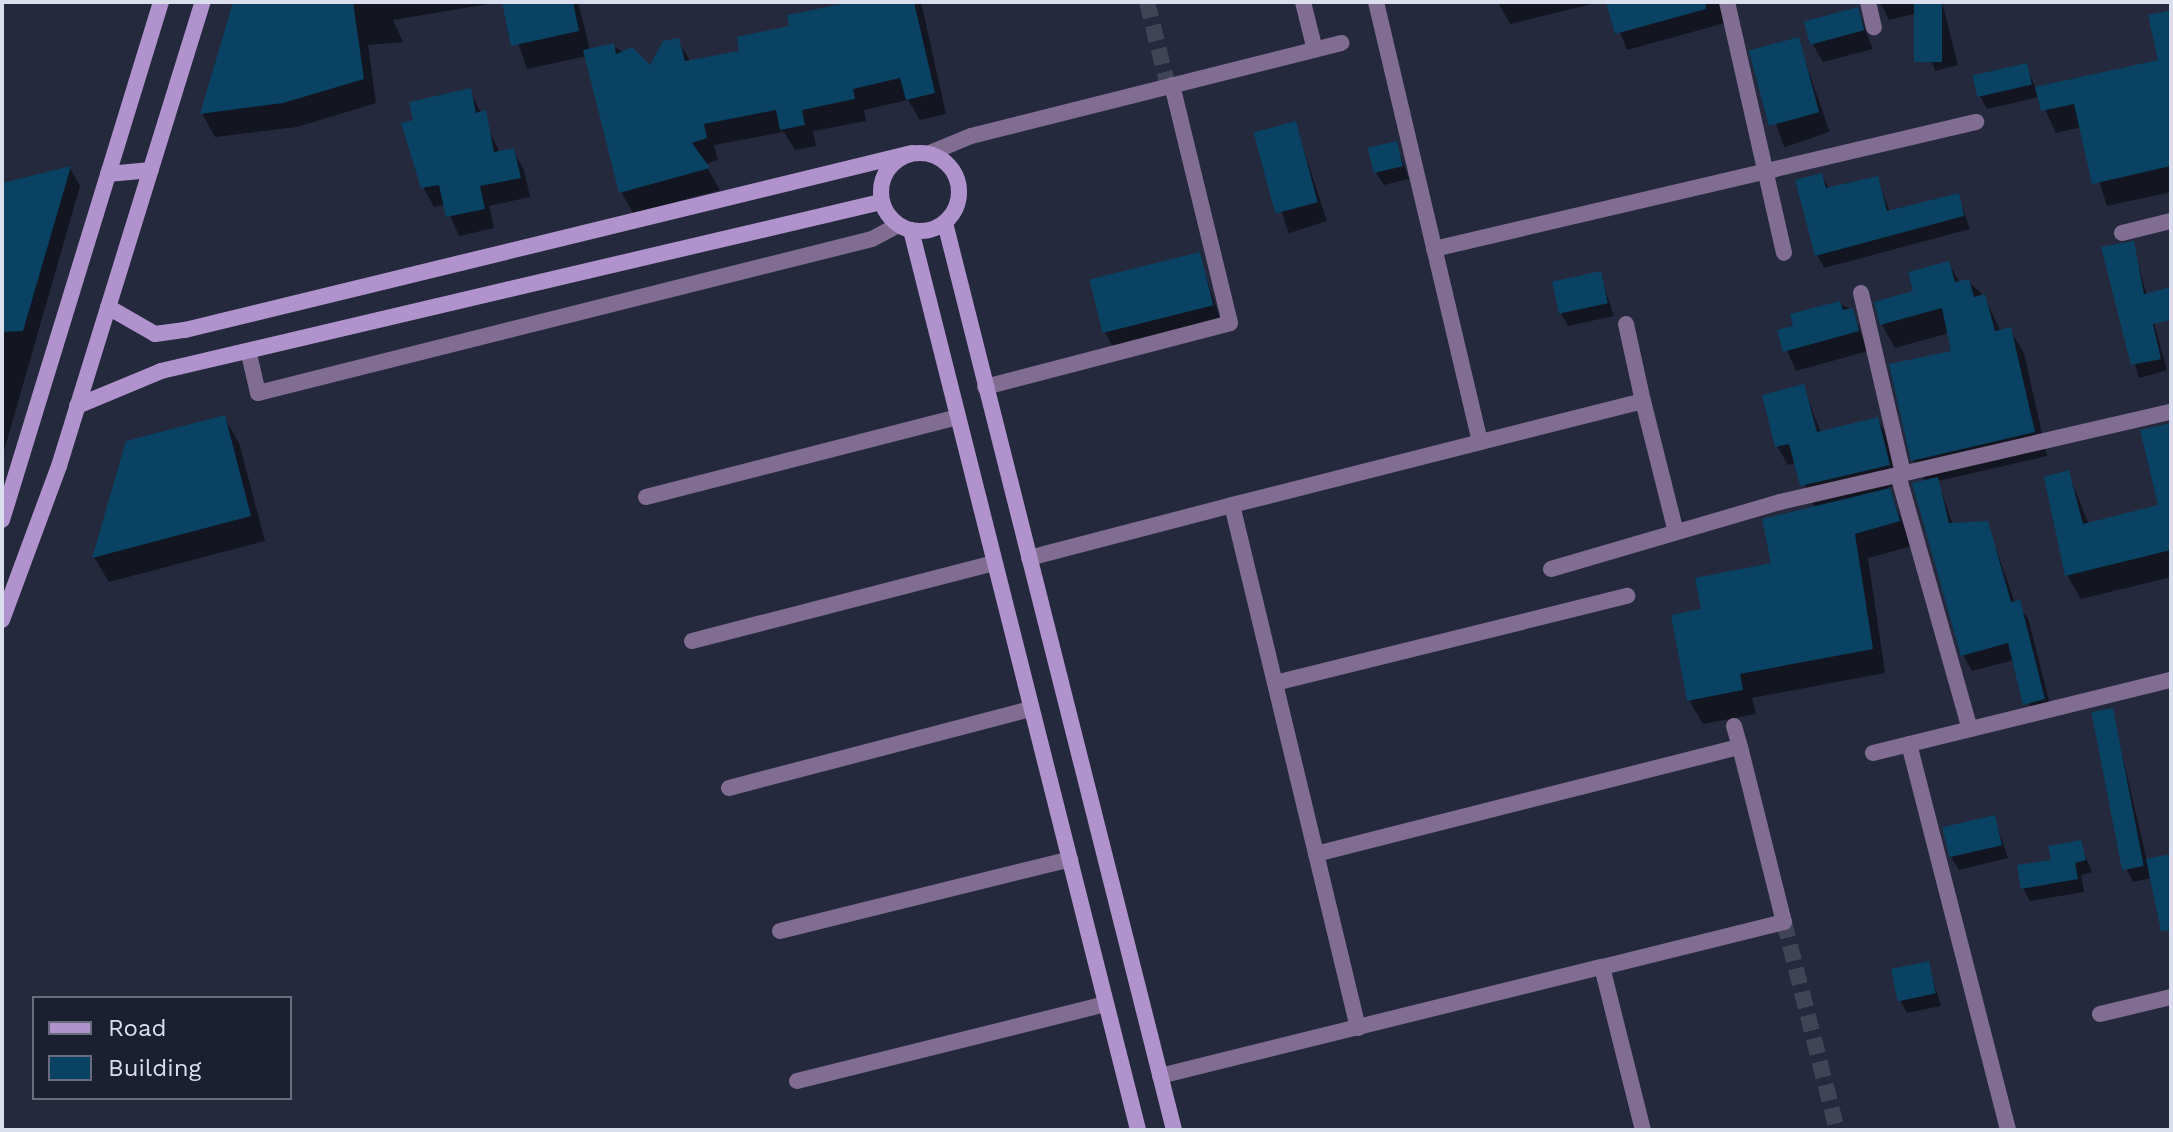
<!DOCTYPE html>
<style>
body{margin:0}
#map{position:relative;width:2173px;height:1132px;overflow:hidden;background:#24293d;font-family:"Work Sans",sans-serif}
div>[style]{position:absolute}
.shadow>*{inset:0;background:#0007;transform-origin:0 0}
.building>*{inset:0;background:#094262;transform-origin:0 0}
.street-tunnel>*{height:16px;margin-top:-8px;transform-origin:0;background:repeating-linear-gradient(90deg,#3f4457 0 16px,transparent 0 24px)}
.street>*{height:16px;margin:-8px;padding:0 8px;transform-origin:8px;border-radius:8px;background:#806d91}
.secondary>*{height:16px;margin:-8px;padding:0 8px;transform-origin:8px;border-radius:8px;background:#b092cc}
.secondary>.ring{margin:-8px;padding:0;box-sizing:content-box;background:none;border:16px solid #b092cc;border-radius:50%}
span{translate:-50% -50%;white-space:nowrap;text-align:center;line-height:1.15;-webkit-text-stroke:8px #1b1f32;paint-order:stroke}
.frame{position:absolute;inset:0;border:4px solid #dbdfed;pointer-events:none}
.legend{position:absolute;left:32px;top:996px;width:260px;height:104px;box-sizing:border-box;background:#1b1f32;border:2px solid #686c7d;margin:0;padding:10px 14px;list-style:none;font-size:24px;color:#dbdfed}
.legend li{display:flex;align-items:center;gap:16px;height:40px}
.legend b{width:40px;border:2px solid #686c7d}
</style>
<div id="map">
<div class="shadow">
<i style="clip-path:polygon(235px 2px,501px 2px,393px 20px,403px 42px,368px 45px,376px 103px,297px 127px,215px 137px,202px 113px)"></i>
<i style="clip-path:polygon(504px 2px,578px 2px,590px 50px,613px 46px,650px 68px,678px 41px,691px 62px,742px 53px,791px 28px,789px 17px,848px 2px,921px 2px,946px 114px,920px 120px,908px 100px,864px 110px,866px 121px,813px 131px,816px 146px,795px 150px,784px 132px,714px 145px,718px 160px,705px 164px,720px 190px,633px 213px,621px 192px,587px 56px,527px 69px)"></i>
<i style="clip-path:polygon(1498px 2px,1600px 2px,1510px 24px)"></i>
<i style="clip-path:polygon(1608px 2px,1721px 2px,1725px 23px,1627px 50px)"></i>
<i style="clip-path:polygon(1880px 2px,1942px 2px,1958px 65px,1935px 71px,1918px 13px,1889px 20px)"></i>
<i style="clip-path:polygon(1857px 9px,1873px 49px,1823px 62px,1812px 43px)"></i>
<i style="clip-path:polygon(2171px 12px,2171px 192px,2107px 206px,2082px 127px,2056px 133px,2039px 97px,1987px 109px,1980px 96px,2026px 66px,2036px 89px,2160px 61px)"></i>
<i style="left:1798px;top:40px;width:97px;height:48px;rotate:71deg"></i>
<i style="clip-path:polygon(470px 90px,500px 153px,513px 150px,524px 170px,530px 197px,489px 206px,494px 228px,459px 236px,445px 204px,434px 207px,423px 187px,415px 122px)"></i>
<i style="left:1295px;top:123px;width:103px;height:40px;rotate:72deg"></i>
<i style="clip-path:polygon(1396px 143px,1409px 179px,1384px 185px,1376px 173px)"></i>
<i style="clip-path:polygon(70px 168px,80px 186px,2px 458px,2px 185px)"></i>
<i style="clip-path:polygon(1822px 175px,1829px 189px,1877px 178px,1890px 212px,1958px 196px,1970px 229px,1824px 268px,1817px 255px)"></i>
<i style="left:2133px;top:244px;width:131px;height:29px;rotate:75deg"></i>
<i style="clip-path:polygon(1199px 255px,1222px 325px,1115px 350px,1104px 331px)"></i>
<i style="clip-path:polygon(1948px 263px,1960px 283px,1968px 281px,1984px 296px,2001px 332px,2010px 330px,2024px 353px,2047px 456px,1938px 481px,1953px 525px,1987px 523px,2015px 603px,2028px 618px,2053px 716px,2035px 720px,2014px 660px,1972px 671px,1963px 655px,1926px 482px,1913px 460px,1953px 352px,1949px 333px,1895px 348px,1882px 325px)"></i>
<i style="clip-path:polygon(1600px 274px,1614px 316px,1568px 326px,1561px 313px)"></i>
<i style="clip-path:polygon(1839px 303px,1852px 310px,1868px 351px,1796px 371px,1779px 332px)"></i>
<i style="clip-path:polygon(1803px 386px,1821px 433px,1877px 419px,1889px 438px,1899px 485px,1888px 487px,1912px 546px,1868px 558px,1885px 673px,1752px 698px,1756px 714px,1703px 724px,1689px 700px,1703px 611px,1773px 565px,1815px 508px,1796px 463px,1788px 465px,1777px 446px)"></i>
<i style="clip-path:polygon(224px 417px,239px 443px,265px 541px,109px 582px,94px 557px)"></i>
<i style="clip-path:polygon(2171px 425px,2171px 577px,2081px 599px,2067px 575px,2068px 472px,2089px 525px,2161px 507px)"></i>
<i style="clip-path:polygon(2112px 711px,2147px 861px,2171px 856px,2171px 909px,2152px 878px,2133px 882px,2127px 870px)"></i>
<i style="clip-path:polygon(1994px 817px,2008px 858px,1959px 870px,1951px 857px)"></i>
<i style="clip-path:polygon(2080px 843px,2092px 872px,2081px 875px,2084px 892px,2030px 901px,2023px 888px)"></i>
<i style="clip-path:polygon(1928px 963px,1941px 1006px,1907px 1013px,1900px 1000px)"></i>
</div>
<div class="building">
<i style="clip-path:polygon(233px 2px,353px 2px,364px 79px,283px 103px,200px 114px)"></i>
<i style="clip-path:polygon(502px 2px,573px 2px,579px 31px,511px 46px)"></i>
<i style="clip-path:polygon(851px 2px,914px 2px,935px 93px,906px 100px,900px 78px,853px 89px,855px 99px,802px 110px,805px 125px,780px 130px,776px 110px,704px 124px,707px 138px,692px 143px,710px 168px,619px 193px,583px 50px,614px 43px,616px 54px,632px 47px,650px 65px,663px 41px,679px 38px,685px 61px,739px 51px,737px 37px,789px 26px,787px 15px)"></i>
<i style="clip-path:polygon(1606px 2px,1705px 2px,1706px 9px,1615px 34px)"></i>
<i style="left:1914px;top:2px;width:28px;height:60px"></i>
<i style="left:1858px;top:7px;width:24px;height:56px;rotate:75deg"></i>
<i style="clip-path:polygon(2171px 10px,2171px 166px,2092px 184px,2074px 104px,2041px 111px,2035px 87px,2158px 60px,2148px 15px)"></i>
<i style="left:1799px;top:37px;width:78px;height:52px;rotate:75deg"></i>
<i style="left:2027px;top:63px;width:22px;height:56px;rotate:77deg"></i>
<i style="clip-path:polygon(471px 88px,476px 113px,486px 110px,494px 152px,514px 148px,521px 178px,480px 186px,485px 209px,446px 217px,439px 185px,421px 188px,401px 123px,413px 120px,409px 102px)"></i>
<i style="left:1296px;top:121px;width:84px;height:44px;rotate:75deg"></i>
<i style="left:1397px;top:141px;width:26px;height:30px;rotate:77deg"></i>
<i style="clip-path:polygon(71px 166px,23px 331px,2px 332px,2px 183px)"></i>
<i style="clip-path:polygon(1822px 173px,1826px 188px,1878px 176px,1887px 211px,1959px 193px,1964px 216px,1815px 256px,1795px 180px)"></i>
<i style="clip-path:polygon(2134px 241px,2144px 294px,2171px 287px,2171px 320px,2153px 324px,2161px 359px,2131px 365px,2101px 247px)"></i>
<i style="left:1200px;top:252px;width:55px;height:114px;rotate:76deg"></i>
<i style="clip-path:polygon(1949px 261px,1955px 282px,1969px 279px,1974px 297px,1985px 294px,1995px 331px,2011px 327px,2035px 432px,1911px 461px,1889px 364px,1951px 351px,1942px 308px,1880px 325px,1874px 302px,1913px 291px,1908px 272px)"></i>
<i style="left:1601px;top:271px;width:33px;height:50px;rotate:78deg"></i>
<i style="clip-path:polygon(1840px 301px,1843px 310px,1853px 308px,1859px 331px,1783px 352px,1777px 330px,1793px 326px,1790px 314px)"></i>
<i style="clip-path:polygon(1804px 384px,1817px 432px,1878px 417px,1890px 465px,1800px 486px,1789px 444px,1775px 447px,1762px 395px)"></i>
<i style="clip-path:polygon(225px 415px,251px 516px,92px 558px,126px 441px)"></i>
<i style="clip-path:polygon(2171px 423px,2171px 550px,2065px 576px,2044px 477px,2069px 470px,2083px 524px,2158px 505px,2140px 430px)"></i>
<i style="clip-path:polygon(1938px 477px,1949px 523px,1988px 521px,2011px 602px,2020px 600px,2045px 699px,2023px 705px,2008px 643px,1961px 656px,1912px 483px)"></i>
<i style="clip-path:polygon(1890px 488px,1900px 521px,1855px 534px,1873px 649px,1740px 674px,1743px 690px,1687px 701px,1671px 615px,1701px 609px,1695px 578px,1771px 563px,1762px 519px)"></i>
<i style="left:2113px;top:708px;width:161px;height:22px;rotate:79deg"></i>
<i style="left:1995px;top:815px;width:31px;height:54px;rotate:77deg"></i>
<i style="clip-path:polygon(2081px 840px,2086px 860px,2075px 863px,2078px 879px,2021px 889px,2017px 865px,2051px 860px,2048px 846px)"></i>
<i style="clip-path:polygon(2171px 854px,2171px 930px,2161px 931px,2146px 859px)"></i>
<i style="left:1929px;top:961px;width:33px;height:39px;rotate:78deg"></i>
</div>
<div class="street-tunnel">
<i style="left:1147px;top:2px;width:87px;rotate:76deg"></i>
<i style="left:1784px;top:922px;width:215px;rotate:75.7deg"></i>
</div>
<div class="street">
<i style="left:1303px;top:2px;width:49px;rotate:76deg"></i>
<i style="left:1376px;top:2px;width:452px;rotate:76.7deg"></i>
<i style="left:1727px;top:2px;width:257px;rotate:77.2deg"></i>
<i style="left:1868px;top:2px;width:26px;rotate:77deg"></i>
<i style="left:930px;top:153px;width:44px;rotate:-22.5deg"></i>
<i style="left:971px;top:136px;width:382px;rotate:-14.1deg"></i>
<i style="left:2122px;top:233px;width:50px;rotate:-13.8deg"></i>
<i style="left:1434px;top:249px;width:557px;rotate:-13.19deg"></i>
<i style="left:1861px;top:293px;width:186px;rotate:76.9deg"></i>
<i style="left:1626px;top:324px;width:79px;rotate:77.6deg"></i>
<i style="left:249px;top:354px;width:40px;rotate:77deg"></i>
<i style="left:258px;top:393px;width:633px;rotate:-14.08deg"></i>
<i style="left:872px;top:239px;width:30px;rotate:-28deg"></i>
<i style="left:985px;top:387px;width:253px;rotate:-14.6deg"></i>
<i style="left:1230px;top:323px;width:245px;rotate:-103.7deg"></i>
<i style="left:1898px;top:475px;width:264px;rotate:74.2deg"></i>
<i style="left:646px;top:497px;width:322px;rotate:-14.4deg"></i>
<i style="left:1232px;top:505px;width:424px;rotate:-14.2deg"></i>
<i style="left:1643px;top:401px;width:127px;rotate:75.9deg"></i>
<i style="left:1029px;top:558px;width:210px;rotate:-14.6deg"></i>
<i style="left:1232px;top:505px;width:538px;rotate:76.45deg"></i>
<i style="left:1551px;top:569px;width:239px;rotate:-16.3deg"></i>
<i style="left:1780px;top:502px;width:401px;rotate:-13deg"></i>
<i style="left:692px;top:641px;width:312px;rotate:-14.5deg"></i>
<i style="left:1275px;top:683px;width:363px;rotate:-13.9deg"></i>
<i style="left:1734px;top:726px;width:22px;rotate:74deg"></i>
<i style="left:1909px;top:744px;width:398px;rotate:75.6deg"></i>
<i style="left:1873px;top:753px;width:307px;rotate:-13.8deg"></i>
<i style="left:729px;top:788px;width:312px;rotate:-14.7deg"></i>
<i style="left:1316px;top:854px;width:437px;rotate:-14.2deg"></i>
<i style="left:1740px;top:747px;width:180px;rotate:75.9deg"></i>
<i style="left:1784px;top:922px;width:187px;rotate:166.1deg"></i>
<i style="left:780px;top:931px;width:299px;rotate:-13.9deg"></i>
<i style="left:2100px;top:1014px;width:73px;rotate:-13.5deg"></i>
<i style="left:1160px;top:1076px;width:455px;rotate:-13.9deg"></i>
<i style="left:1602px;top:967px;width:168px;rotate:75.9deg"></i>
<i style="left:797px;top:1081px;width:318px;rotate:-14deg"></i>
</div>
<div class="secondary">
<i class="ring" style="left:881px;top:153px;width:62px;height:62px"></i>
<i style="left:108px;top:174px;width:43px;rotate:-5.3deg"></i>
<i style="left:945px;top:223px;width:935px;rotate:75.83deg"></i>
<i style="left:911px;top:230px;width:928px;rotate:75.84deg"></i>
<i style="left:108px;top:307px;width:54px;rotate:29.9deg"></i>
<i style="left:155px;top:334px;width:30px;rotate:-8deg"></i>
<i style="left:185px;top:330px;width:748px;rotate:-13.68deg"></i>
<i style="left:77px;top:406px;width:91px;rotate:-22.6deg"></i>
<i style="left:161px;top:371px;width:740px;rotate:-13.21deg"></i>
<i style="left:2px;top:520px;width:542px;rotate:-72.94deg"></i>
<i style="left:2px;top:620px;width:164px;rotate:-69.7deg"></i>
<i style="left:59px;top:466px;width:486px;rotate:-72.8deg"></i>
</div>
<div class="frame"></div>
<ul class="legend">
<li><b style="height:10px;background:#b092cc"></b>Road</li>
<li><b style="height:22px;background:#094262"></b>Building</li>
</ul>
</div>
